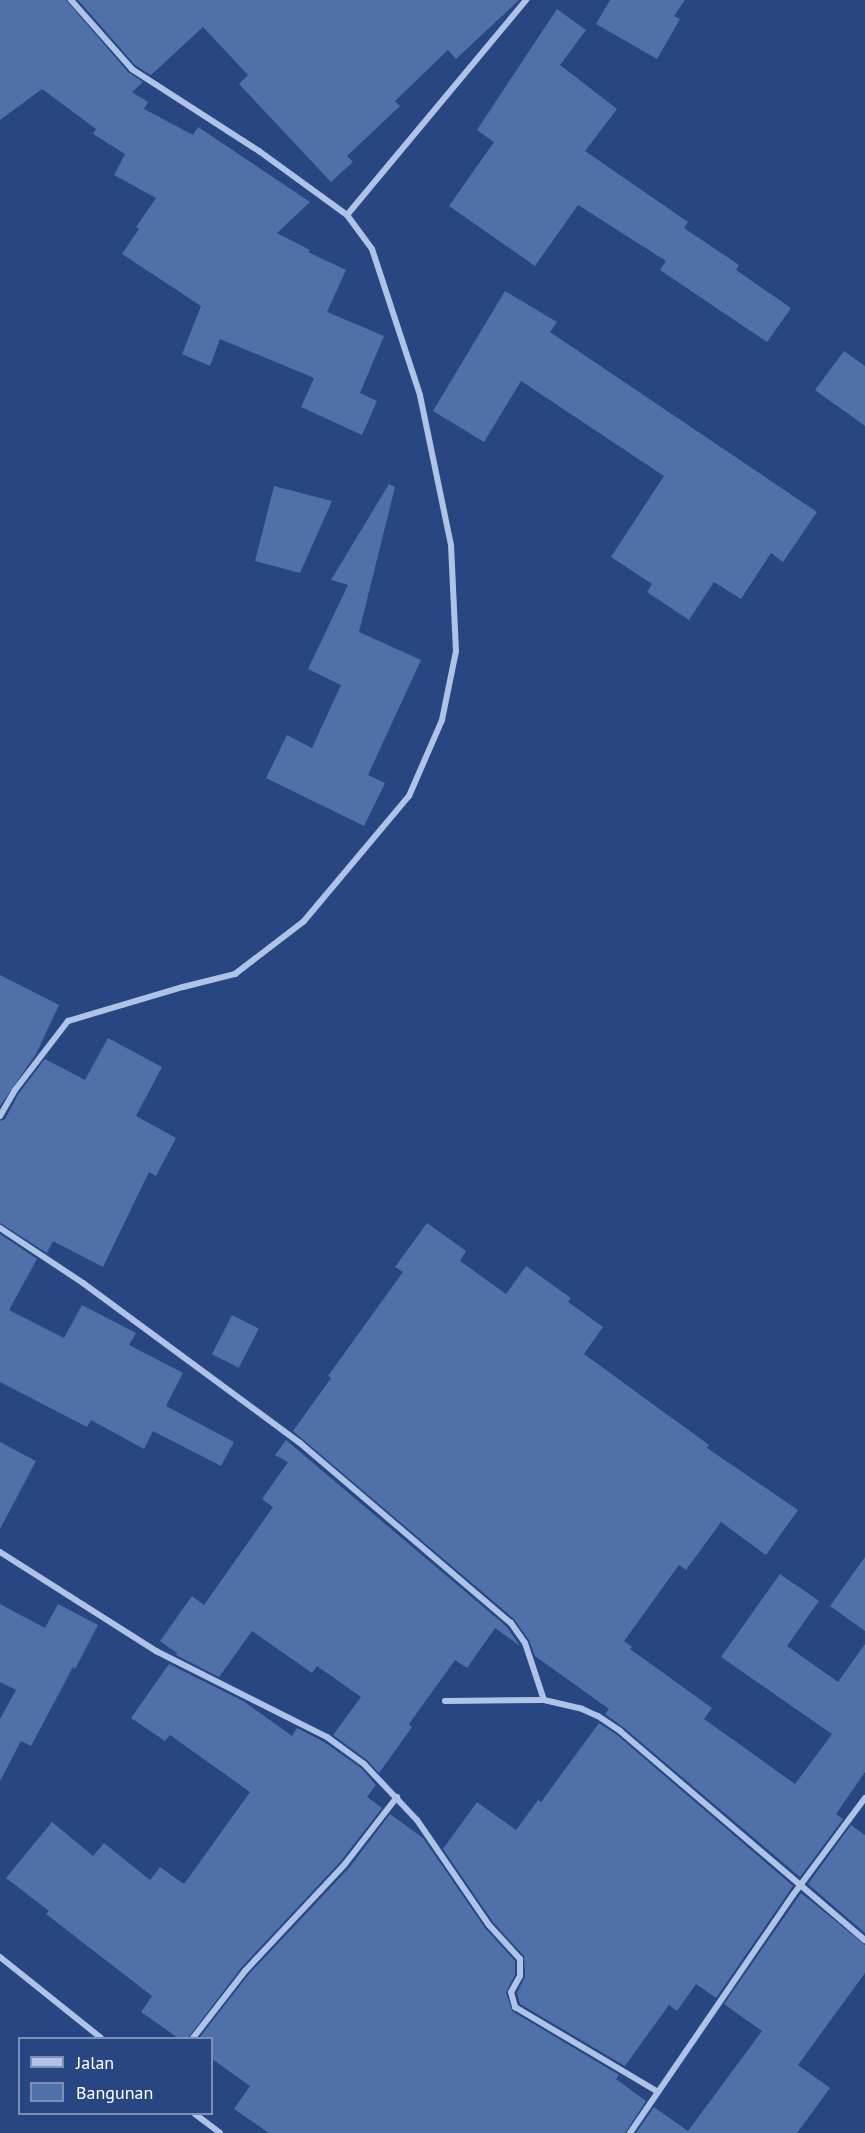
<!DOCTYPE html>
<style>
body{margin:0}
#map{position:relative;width:865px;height:2133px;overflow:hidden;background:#274682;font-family:"PT Sans",sans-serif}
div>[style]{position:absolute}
.building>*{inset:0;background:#5070aa;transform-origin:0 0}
.minor>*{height:6px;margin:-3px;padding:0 3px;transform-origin:3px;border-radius:3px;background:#b0c3e6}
span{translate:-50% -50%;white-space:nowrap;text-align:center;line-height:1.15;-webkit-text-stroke:4.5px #274682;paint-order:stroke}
.legend{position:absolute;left:18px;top:2037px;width:195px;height:78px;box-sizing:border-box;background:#274682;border:2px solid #7d90b4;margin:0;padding:8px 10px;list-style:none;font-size:18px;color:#fff}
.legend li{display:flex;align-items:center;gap:12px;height:30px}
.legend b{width:30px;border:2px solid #7d90b4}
</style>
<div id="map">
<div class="building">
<i style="clip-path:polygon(0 0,66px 0,128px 72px,143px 82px,132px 92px,148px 102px,144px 109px,193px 135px,198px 127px,310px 202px,277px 233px,310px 250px,308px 252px,346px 270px,327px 312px,384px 336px,360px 393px,377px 401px,362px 435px,301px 407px,314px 378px,220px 339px,210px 366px,182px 354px,201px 306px,122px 254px,139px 229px,136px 227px,156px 198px,114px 175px,125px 154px,93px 134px,96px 129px,42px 89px,0 120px)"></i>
<i style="clip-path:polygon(78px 0,519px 0,456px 59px,448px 50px,395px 101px,400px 106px,347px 156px,353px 162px,331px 182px,239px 84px,248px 75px,203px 27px,151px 75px,135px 65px)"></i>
<i style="clip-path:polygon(610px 0,685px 0,674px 16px,680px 19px,657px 59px,596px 24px)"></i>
<i style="clip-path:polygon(557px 9px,586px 30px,560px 65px,617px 109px,585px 151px,688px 222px,684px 228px,739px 265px,736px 270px,791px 308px,767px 342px,660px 270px,666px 261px,578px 205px,535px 266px,449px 206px,494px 142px,477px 130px)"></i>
<i style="clip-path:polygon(505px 291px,557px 322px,550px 332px,817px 512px,783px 562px,771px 553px,741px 599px,714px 582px,689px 620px,647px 592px,652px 584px,611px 557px,664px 476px,521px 381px,484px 442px,433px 411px)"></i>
<i style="clip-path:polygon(844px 351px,865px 366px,865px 426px,815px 390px)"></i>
<i style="clip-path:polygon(389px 484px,395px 487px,359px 632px,421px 660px,368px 775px,385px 783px,364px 826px,266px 778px,287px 735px,312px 748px,341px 685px,308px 669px,348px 585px,331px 580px)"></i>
<i style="clip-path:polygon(274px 486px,332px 501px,300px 573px,255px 561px)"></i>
<i style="clip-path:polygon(0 975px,59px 1005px,36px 1054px,0 1106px)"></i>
<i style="clip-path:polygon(108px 1038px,162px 1067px,136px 1116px,176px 1138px,156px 1176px,149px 1172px,103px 1267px,53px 1241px,47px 1253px,0 1223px,0 1121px,5px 1119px,19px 1093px,45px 1059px,85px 1080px)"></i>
<i style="clip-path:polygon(427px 1223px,466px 1251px,460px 1261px,506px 1294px,526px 1266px,571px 1298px,568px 1302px,603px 1327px,584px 1354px,709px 1445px,707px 1448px,798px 1510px,766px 1555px,721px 1522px,686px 1570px,679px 1565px,624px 1641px,632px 1647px,630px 1649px,712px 1708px,704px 1719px,795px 1784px,832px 1734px,721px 1657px,780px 1574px,819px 1601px,787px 1646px,838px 1682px,865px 1644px,865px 1772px,836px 1814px,843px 1819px,800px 1877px,623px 1727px,605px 1714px,609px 1709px,535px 1656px,529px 1640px,514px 1619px,293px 1431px,331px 1378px,328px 1376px,403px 1272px,395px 1267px)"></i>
<i style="clip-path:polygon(0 1234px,37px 1259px,9px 1310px,64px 1338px,82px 1305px,136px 1333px,129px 1345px,183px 1373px,166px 1406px,234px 1442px,221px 1466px,153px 1431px,144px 1449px,91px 1420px,87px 1427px,0 1382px)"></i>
<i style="left:232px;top:1315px;width:30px;height:44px;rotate:27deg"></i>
<i style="clip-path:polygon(286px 1440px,507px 1627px,520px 1646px,495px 1628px,467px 1668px,455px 1660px,409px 1724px,412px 1727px,379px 1773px,367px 1760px,333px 1735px,361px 1697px,317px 1666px,312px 1673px,252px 1631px,219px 1677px,176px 1655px,177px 1653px,160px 1641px,192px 1596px,204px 1605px,273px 1507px,262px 1499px,288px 1462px,275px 1455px)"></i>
<i style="clip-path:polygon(0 1442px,36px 1461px,0 1529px)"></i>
<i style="clip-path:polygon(865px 1557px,865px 1631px,830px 1606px)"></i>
<i style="clip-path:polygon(0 1604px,45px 1628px,58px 1604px,98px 1625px,75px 1669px,73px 1667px,31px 1746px,21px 1741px,0 1781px,0 1719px,16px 1690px,0 1682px)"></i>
<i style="clip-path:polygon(169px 1664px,243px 1701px,292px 1736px,297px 1728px,324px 1742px,361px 1768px,376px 1785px,367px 1797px,382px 1808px,341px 1861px,241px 1968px,188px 2038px,178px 2038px,141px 2012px,152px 1996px,46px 1914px,49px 1911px,6px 1878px,52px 1822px,93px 1856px,104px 1843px,150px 1880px,160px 1867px,184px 1884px,250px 1792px,170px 1735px,165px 1741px,131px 1718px)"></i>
<i style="clip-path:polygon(599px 1723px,617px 1735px,793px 1886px,716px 1998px,696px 1984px,677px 2011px,669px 2005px,625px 2066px,520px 2004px,517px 1993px,525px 1977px,524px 1956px,493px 1922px,443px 1849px,477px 1802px,516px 1830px,538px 1800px,541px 1802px)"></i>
<i style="clip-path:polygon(390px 1814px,423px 1838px,485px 1928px,515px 1961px,515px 1975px,506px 1992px,512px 2011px,619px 2075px,616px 2079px,646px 2101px,625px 2133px,269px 2133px,234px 2109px,250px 2086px,212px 2059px,212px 2038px,199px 2038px,249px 1974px,349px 1868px)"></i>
<i style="clip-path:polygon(851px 1825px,865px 1835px,865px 1933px,808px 1884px)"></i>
<i style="clip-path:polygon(801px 1893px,865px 1945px,865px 1973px,798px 2065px,830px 2088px,797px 2133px,636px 2133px,654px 2107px,688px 2131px,762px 2031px,724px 2004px)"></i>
</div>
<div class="minor">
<i style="left:347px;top:215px;width:280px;rotate:-50.2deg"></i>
<i style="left:0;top:1116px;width:30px;rotate:-60deg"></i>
<i style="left:15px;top:1090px;width:87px;rotate:-52.5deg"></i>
<i style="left:68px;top:1021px;width:120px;rotate:-16.5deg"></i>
<i style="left:183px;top:987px;width:54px;rotate:-14deg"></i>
<i style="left:235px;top:974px;width:87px;rotate:-37.5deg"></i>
<i style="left:304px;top:921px;width:163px;rotate:-50deg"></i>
<i style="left:409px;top:796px;width:83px;rotate:-66.5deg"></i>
<i style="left:442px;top:720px;width:70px;rotate:-78.5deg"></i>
<i style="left:456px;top:651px;width:106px;rotate:-92.7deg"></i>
<i style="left:451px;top:545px;width:153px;rotate:-101.7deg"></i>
<i style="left:420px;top:395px;width:154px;rotate:-108.2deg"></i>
<i style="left:372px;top:249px;width:42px;rotate:-126.3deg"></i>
<i style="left:347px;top:215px;width:109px;rotate:-144deg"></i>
<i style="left:259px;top:151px;width:151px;rotate:-147.2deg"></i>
<i style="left:132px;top:69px;width:92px;rotate:-131.5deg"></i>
<i style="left:0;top:1228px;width:100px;rotate:33.5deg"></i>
<i style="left:83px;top:1283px;width:270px;rotate:36.4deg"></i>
<i style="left:300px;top:1443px;width:277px;rotate:40.5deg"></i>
<i style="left:511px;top:1623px;width:24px;rotate:55deg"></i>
<i style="left:525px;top:1643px;width:60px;rotate:71.6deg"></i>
<i style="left:0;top:1552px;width:185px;rotate:32.4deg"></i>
<i style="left:156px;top:1651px;width:191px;rotate:26.7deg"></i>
<i style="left:327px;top:1737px;width:46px;rotate:36.1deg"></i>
<i style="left:364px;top:1764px;width:77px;rotate:46.6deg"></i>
<i style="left:417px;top:1820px;width:127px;rotate:55.6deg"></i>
<i style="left:489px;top:1925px;width:46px;rotate:47.6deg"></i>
<i style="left:520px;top:1959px;width:17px;rotate:90deg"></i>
<i style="left:520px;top:1976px;width:18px;rotate:119deg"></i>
<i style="left:511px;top:1992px;width:16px;rotate:75deg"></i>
<i style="left:515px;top:2007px;width:166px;rotate:30.7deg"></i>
<i style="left:445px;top:1701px;width:99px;rotate:-0.6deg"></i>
<i style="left:544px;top:1700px;width:39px;rotate:13deg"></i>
<i style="left:582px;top:1709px;width:17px;rotate:24deg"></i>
<i style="left:598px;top:1716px;width:27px;rotate:34deg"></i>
<i style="left:620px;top:1731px;width:322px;rotate:40.5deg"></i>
<i style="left:0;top:1957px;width:129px;rotate:38.7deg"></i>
<i style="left:193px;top:2038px;width:85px;rotate:-52.2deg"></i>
<i style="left:245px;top:1971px;width:146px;rotate:-46.9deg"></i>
<i style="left:345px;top:1864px;width:85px;rotate:-52.2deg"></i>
<i style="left:195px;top:2114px;width:31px;rotate:37deg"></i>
<i style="left:630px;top:2133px;width:288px;rotate:-55.6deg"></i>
<i style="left:793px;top:1895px;width:121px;rotate:-53.4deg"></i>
</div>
<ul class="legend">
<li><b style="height:8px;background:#b0c3e6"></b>Jalan</li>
<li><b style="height:16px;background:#5070aa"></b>Bangunan</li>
</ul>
</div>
